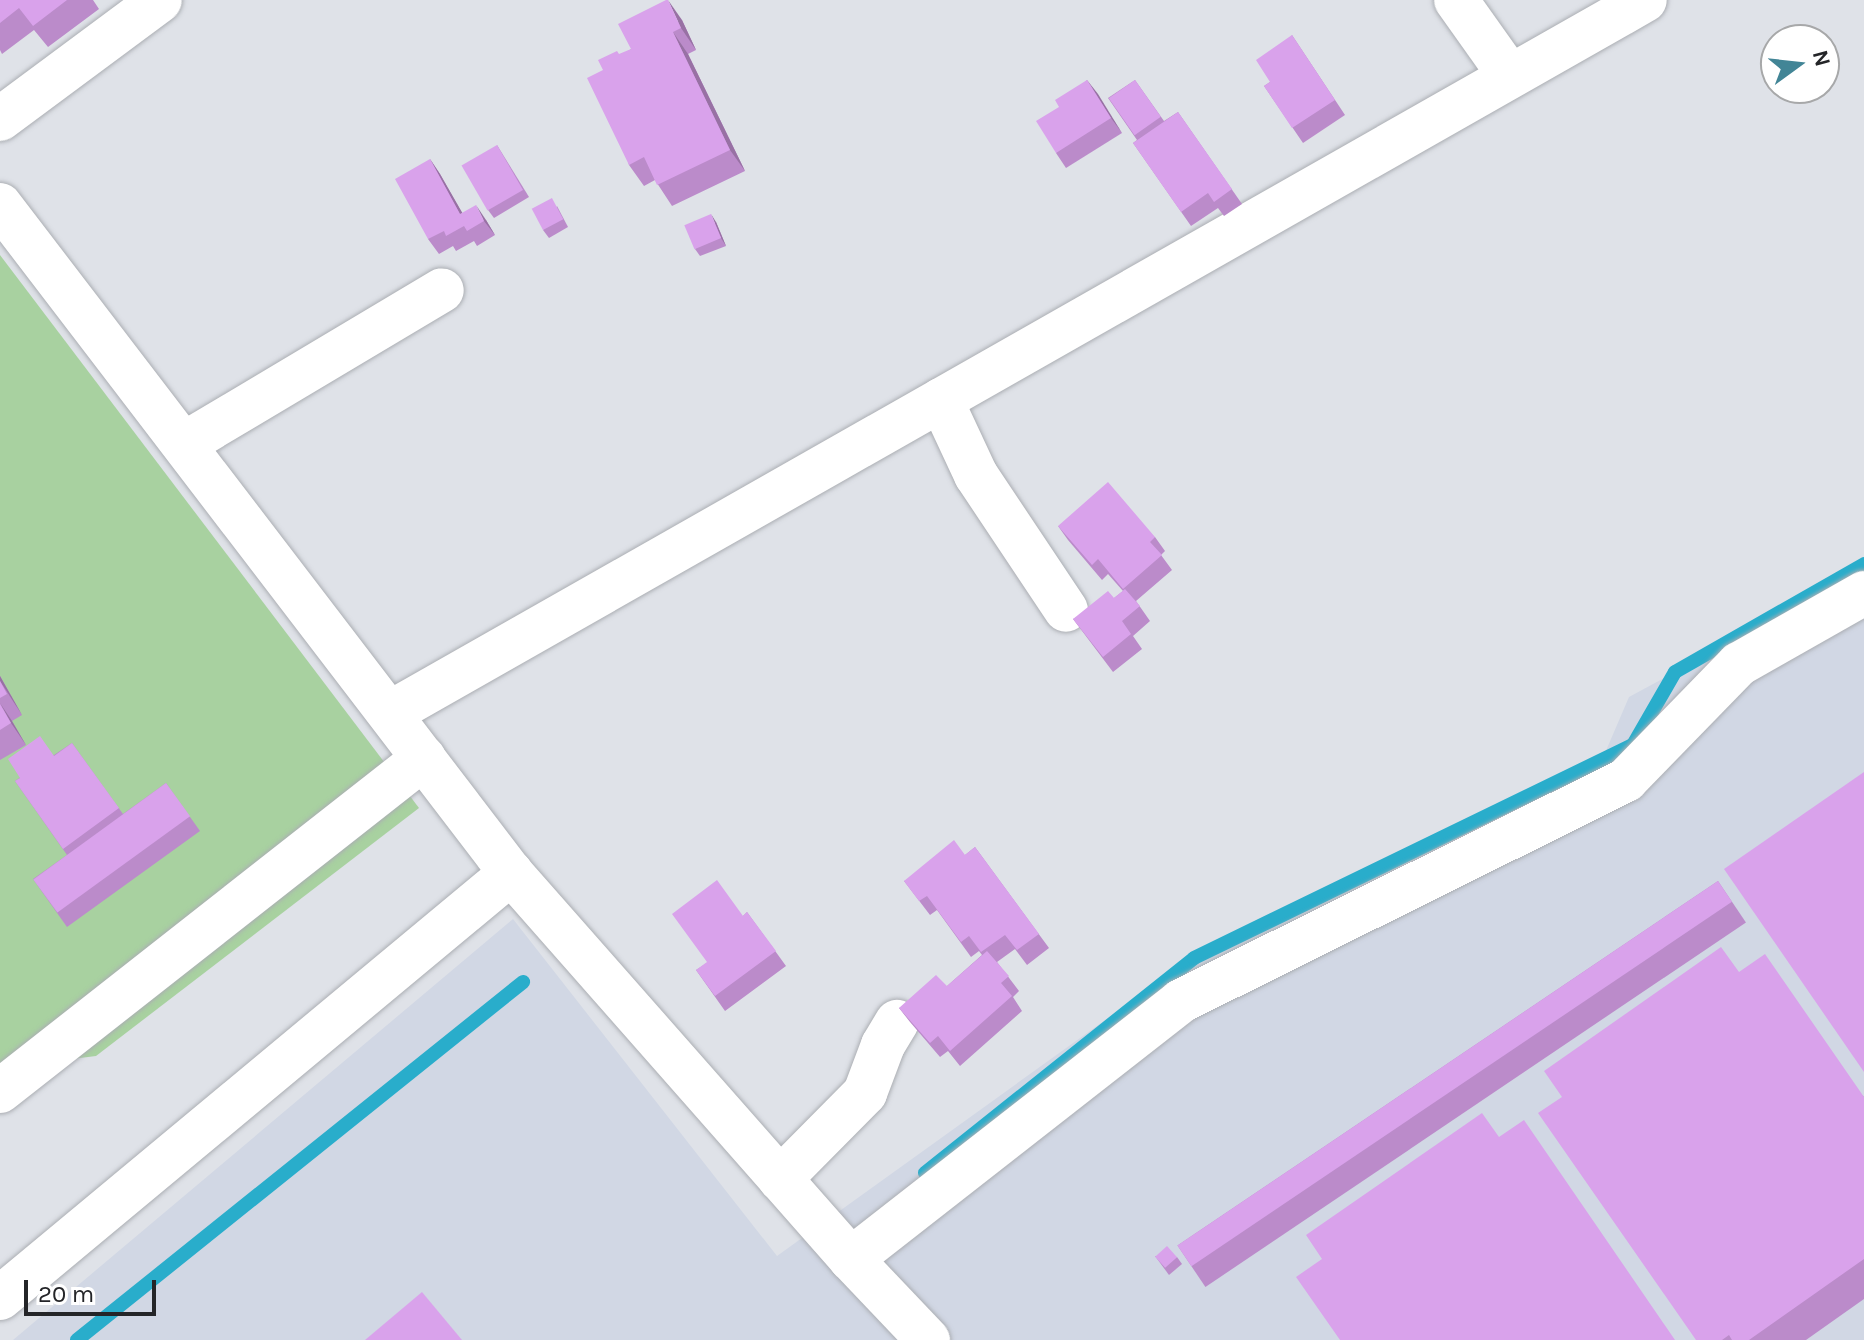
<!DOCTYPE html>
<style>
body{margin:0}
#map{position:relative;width:1864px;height:1340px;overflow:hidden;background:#dfe2e8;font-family:Karla,sans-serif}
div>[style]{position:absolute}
.built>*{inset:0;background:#d1d7e4}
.green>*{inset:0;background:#a8d1a0}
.stream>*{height:14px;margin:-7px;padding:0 7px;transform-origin:7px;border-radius:7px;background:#29adcb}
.roads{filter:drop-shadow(0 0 2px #abaeb3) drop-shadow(0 0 2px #abaeb3)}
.minor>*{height:44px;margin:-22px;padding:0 22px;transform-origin:22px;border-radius:22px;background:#fff}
.wall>*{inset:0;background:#bb8bca;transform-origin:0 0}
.shaded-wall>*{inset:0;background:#9871a4}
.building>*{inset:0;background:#d9a2eb;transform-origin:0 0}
span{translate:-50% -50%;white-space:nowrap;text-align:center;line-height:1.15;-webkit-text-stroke:7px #fff;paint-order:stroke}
.north{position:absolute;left:1760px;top:24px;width:80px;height:80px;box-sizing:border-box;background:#fff;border:2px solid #a7a8a9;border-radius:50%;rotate:75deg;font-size:22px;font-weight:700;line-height:32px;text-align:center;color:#242528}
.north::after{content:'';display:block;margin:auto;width:28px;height:36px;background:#428596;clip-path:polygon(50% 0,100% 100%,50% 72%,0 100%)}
.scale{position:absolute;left:24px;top:1280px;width:132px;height:36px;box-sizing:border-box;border:4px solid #242528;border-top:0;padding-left:10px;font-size:24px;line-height:28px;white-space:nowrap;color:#242528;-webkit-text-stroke:6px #fff;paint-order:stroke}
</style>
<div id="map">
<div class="built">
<i style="clip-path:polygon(1864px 570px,1864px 1340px,13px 1340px,513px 919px,777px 1256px,1158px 982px,1599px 767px,1629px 697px)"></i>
</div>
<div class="green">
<i style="clip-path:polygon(0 255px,419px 808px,96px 1056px,0 1068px)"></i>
</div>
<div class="stream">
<i style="left:925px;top:1173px;width:344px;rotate:-38.6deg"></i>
<i style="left:1194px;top:958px;width:488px;rotate:-25.9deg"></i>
<i style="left:1633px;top:745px;width:84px;rotate:-60.1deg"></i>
<i style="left:1675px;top:672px;width:218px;rotate:-29.7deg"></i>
<i style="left:77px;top:1340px;width:572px;rotate:-38.75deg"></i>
</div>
<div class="roads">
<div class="minor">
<i style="left:1456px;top:0;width:93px;rotate:54.6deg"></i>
<i style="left:0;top:119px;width:199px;rotate:-36.6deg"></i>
<i style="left:0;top:205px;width:841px;rotate:52.59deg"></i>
<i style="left:511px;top:873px;width:514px;rotate:48.63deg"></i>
<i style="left:851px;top:1259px;width:112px;rotate:46.5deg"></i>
<i style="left:941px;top:400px;width:83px;rotate:65deg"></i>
<i style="left:976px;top:475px;width:162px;rotate:56.3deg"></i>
<i style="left:184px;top:444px;width:300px;rotate:-30.8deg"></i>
<i style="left:390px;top:713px;width:1443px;rotate:-29.6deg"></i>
<i style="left:0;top:1091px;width:539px;rotate:-38.15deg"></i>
<i style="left:780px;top:1179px;width:121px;rotate:-45.3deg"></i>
<i style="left:865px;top:1093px;width:51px;rotate:-69.4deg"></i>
<i style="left:883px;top:1045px;width:27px;rotate:-59deg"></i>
<i style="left:851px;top:1259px;width:419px;rotate:-38deg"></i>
<i style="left:1181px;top:1001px;width:497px;rotate:-26.4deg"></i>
<i style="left:1626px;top:780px;width:162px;rotate:-45.8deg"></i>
<i style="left:1739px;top:664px;width:144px;rotate:-29.6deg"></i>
<i style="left:0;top:1298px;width:665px;rotate:-39.75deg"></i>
</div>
</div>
<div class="wall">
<i style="clip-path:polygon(0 0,93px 0,99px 9px,48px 47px,34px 30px,2px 54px,0 50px)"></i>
<i style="clip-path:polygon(682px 20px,696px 50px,688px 54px,745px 171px,672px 206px,655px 180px,644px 186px,629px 165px,603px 70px,631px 49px)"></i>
<i style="clip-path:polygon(1292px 35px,1345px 115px,1303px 143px,1264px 86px,1270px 82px)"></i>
<i style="clip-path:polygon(1087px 80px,1122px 133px,1066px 168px,1056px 153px,1059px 107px)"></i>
<i style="clip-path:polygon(1135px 80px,1164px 121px,1178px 112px,1242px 204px,1224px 216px,1218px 208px,1191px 226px,1133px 143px,1137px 140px,1108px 98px)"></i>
<i style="clip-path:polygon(497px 145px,529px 197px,494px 218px,488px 210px)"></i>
<i style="clip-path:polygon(430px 159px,440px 174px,462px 213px,486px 220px,495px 235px,477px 246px,474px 241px,456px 251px,453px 246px,439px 254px,428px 239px)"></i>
<i style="clip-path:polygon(557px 206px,568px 227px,549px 238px,543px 230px)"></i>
<i style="clip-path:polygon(716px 222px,726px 246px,700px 256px,695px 249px)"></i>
<i style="clip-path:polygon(1058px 526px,1155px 537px,1165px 551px,1161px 555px,1172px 570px,1136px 601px,1150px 621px,1133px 636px,1142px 649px,1113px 672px,1073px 619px,1114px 598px,1123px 591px,1108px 574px,1102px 580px,1068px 540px)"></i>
<i style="clip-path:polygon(0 676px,22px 715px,12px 721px,26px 745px,0 760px)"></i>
<i style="clip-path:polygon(72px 743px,123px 814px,166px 783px,200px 831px,67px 927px,33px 879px,67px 855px,15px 781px)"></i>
<i style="clip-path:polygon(975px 847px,1049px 948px,1027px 965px,1015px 949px,997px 962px,1019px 991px,1013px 997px,1022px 1011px,960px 1066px,948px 1051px,940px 1057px,910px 1022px,899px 1008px,947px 986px,982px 955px,979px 951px,971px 957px,937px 910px,930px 915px,904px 881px,965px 855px)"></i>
<i style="left:1718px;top:881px;width:50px;height:652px;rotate:56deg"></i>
<i style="clip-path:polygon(747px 912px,786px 966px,725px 1011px,696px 970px,707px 963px,743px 916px)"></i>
<i style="clip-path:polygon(1739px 972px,1864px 1097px,1864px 1299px,1806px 1340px,1696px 1340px)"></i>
<i style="clip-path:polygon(1155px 1256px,1177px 1257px,1182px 1264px,1169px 1275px)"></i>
</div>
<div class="shaded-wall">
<i style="clip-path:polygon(668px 0,682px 20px,696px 50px,681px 28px)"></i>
<i style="clip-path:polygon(673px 32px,688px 54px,745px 171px,730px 150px)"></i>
<i style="clip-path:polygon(1087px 80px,1098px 94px,1122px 133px,1111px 118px)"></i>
<i style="clip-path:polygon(430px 159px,440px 174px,471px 228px,460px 214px)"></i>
<i style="clip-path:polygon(476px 205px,486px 220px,495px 235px,484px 221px)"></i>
<i style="clip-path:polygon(711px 214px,716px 222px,726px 246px,721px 238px)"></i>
<i style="clip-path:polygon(0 676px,22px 715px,0 681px)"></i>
<i style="clip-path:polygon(0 703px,12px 721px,26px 745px,11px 723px)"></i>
</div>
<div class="building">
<i style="clip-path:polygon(0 0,67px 0,33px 26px,19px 8px,0 23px)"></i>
<i style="clip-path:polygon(666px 0,668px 0,681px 28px,673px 32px,730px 150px,657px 185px,644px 157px,629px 165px,587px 78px,603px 70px,598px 60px,617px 51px,619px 54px,631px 49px,618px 24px)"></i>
<i style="clip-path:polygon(1292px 35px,1335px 100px,1292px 128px,1264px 86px,1270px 82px,1256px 60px)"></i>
<i style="clip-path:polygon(1087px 80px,1111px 118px,1056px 153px,1036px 121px,1059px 107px,1055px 100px)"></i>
<i style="left:1135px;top:80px;width:45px;height:32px;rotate:55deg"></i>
<i style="clip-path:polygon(1178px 112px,1232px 189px,1214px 202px,1208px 193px,1181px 212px,1133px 143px)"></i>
<i style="left:497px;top:145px;width:52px;height:41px;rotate:60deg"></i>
<i style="clip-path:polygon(430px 159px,460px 214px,476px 205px,484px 221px,467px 231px,464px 226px,446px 236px,444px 231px,428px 239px,395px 179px)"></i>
<i style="left:552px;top:198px;width:24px;height:23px;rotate:62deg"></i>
<i style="left:711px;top:214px;width:26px;height:29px;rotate:67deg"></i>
<i style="clip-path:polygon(1108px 482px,1155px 537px,1150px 542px,1162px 555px,1123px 589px,1098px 559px,1092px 565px,1058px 526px)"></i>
<i style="clip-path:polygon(1125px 589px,1140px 606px,1122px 621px,1131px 634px,1103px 657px,1073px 619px,1108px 591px,1114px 598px)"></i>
<i style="clip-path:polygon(0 681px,7px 694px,0 698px)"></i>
<i style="clip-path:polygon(0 704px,11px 723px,0 730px)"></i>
<i style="clip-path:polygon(40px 736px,54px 756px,72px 743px,119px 808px,63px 849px,15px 781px,20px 778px,8px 759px)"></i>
<i style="clip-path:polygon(1864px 772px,1864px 1072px,1724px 869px)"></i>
<i style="left:166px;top:783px;width:41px;height:164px;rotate:54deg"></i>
<i style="clip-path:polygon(954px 840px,965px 855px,975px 847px,1039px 934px,1017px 950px,1005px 935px,981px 952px,969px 936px,961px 942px,927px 896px,919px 901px,904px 881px)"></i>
<i style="clip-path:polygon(717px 880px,743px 916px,747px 912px,776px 951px,715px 996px,696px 970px,707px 962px,672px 914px)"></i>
<i style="left:1718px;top:881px;width:25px;height:652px;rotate:56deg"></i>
<i style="clip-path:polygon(1721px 947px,1739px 972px,1765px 954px,1864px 1097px,1864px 1259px,1749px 1340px,1732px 1340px,1729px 1335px,1722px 1340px,1696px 1340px,1538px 1113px,1562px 1097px,1544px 1071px)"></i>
<i style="clip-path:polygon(987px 951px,1009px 976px,1001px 983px,1012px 996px,950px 1051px,938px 1036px,930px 1043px,899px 1008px,936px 975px,947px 986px)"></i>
<i style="clip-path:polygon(1482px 1113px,1499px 1137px,1524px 1120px,1675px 1340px,1340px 1340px,1296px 1277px,1322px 1259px,1306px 1235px)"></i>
<i style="left:1167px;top:1246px;width:15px;height:16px;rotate:48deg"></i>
<i style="clip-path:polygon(422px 1292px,462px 1340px,365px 1340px)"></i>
</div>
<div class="north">N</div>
<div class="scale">20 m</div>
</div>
